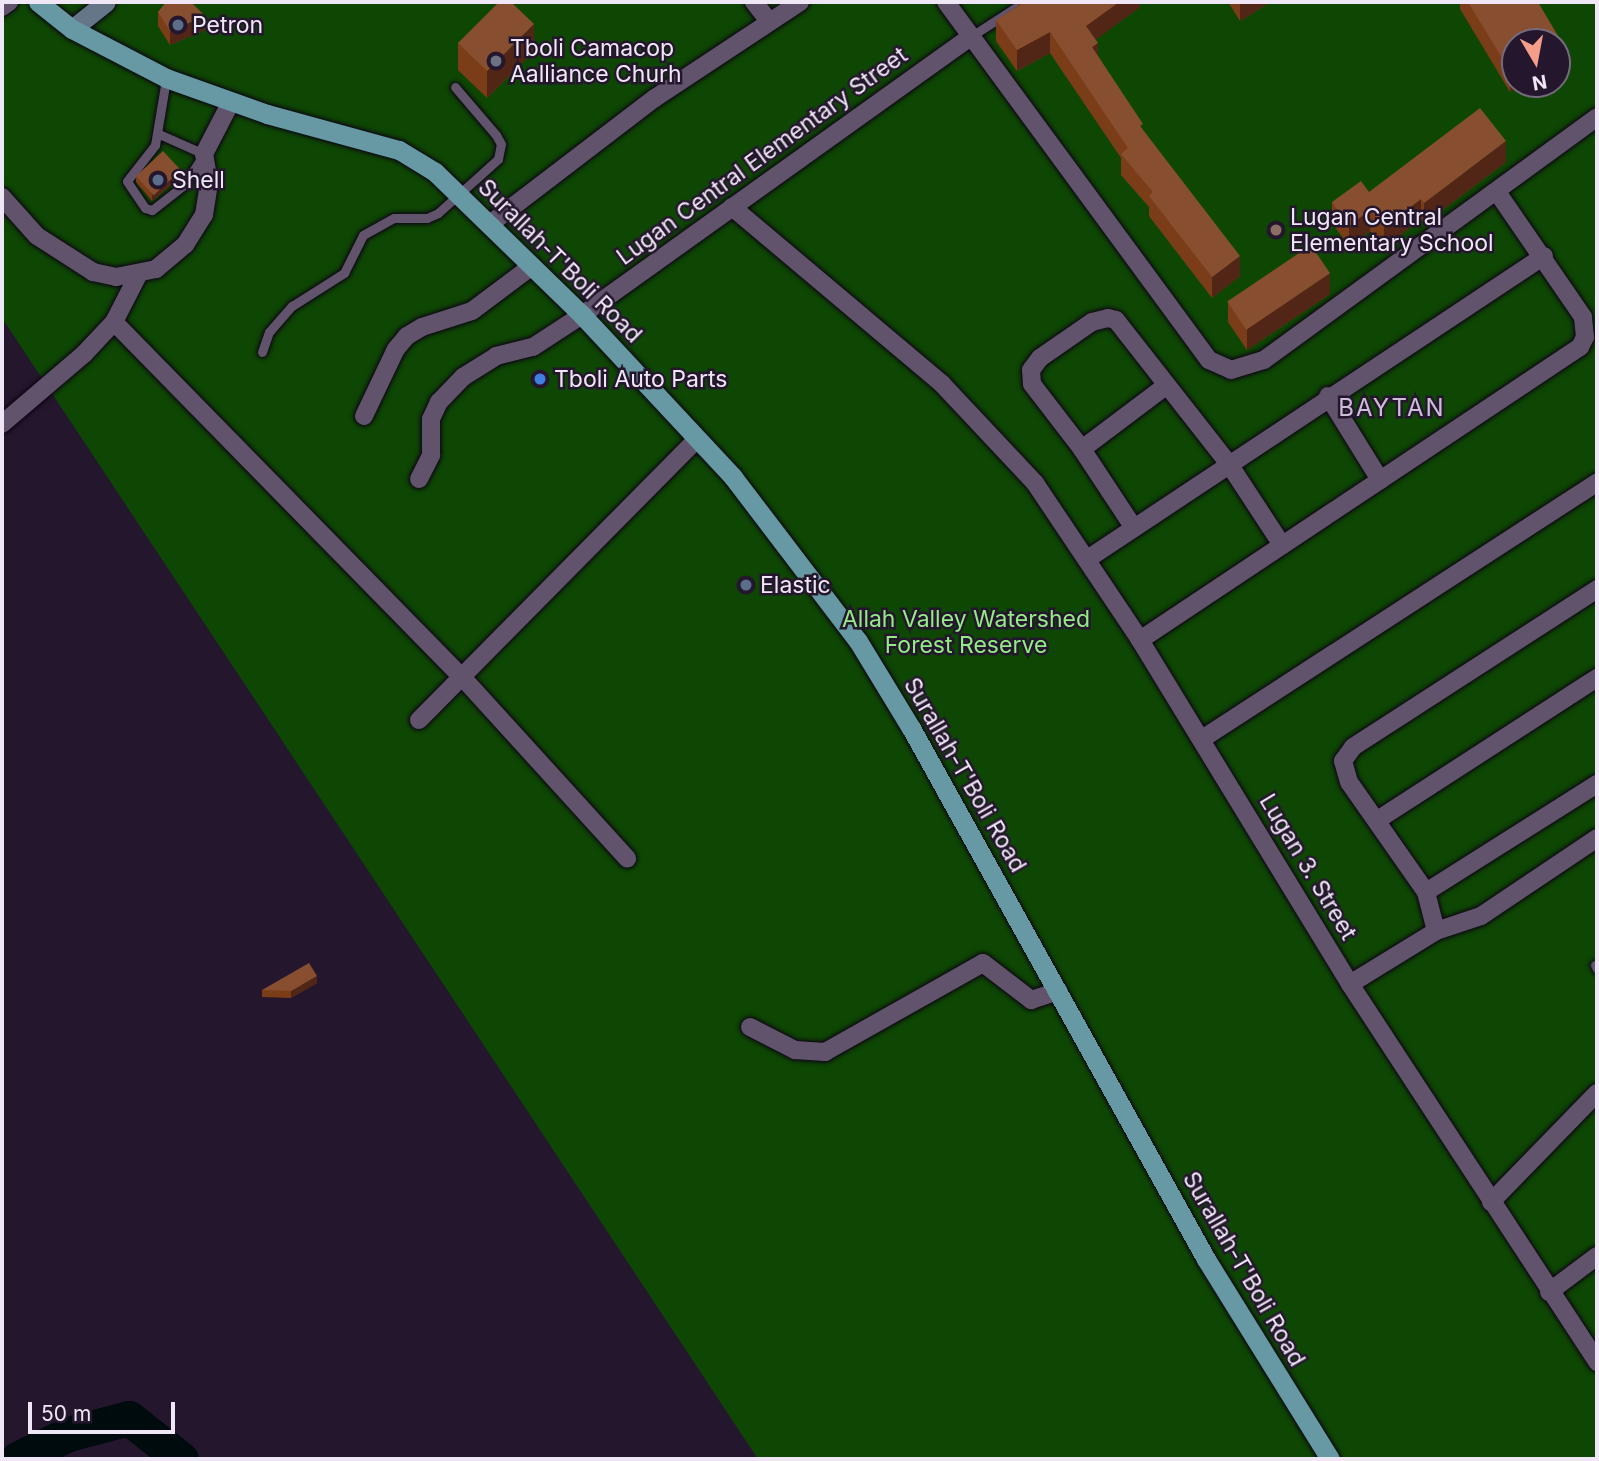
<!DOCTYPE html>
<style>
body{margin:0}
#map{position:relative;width:1599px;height:1461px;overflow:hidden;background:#24172d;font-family:Inter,sans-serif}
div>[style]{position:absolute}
.green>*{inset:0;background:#0e4604}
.river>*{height:35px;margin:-17.5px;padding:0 17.5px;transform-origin:17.5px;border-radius:17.5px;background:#000b0e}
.roads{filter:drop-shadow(0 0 2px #0d0314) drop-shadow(0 0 2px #0d0314)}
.service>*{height:9px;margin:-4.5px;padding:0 4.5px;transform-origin:4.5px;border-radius:4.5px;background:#62536c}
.minor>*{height:18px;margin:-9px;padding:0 9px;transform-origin:9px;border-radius:9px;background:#62536c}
.secondary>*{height:19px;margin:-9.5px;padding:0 9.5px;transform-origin:9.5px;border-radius:9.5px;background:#647688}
.primary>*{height:19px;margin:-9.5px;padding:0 9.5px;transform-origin:9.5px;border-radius:9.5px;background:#6699a4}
.wall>*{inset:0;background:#7a3d17}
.shaded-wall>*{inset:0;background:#522616}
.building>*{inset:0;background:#874f2f;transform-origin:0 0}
.dots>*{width:19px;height:19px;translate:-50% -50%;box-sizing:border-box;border:4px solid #24172d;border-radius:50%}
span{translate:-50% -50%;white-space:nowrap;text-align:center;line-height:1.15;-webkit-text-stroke:5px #24172d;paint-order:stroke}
.poi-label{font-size:23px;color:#f0e7f6}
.left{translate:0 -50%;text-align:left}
.street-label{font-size:23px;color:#f0e7f6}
.park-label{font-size:23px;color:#94eb86}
.neighbourhood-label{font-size:24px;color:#cdbdd9;letter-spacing:2px}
.frame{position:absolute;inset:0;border:4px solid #f0e7f6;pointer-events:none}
.north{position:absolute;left:1501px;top:28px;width:70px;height:70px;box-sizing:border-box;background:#24172d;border:2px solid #766a7d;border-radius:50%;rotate:170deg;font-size:19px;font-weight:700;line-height:28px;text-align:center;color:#f0e7f6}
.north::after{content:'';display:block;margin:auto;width:24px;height:32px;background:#f49d8b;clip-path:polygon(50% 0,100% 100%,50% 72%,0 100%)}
.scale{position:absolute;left:28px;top:1402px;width:147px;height:32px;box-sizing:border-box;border:4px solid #f0e7f6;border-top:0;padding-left:9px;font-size:21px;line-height:24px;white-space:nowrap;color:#f0e7f6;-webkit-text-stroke:5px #24172d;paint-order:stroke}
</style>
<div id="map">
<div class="green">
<i style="clip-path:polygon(evenodd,2px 2px,1597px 2px,1597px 1459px,758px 1459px,2px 318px,2px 2px,1515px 42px,1557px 42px,1557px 84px,1515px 84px,1515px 42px)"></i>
</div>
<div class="river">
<i style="left:17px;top:1459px;width:57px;rotate:-26.1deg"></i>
<i style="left:68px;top:1434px;width:63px;rotate:-14.7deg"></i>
<i style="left:129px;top:1418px;width:66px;rotate:38.3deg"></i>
</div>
<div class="roads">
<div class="service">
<i style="left:970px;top:37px;width:64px;rotate:-32.9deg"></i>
<i style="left:159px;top:134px;width:49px;rotate:24deg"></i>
<i style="left:204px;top:154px;width:37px;rotate:123deg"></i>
<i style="left:184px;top:185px;width:41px;rotate:142deg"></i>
<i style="left:152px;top:210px;width:7px;rotate:-164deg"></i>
<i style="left:145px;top:208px;width:32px;rotate:-124deg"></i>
<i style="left:127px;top:181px;width:46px;rotate:-52.1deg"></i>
<i style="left:155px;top:145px;width:67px;rotate:-80.5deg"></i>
<i style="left:262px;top:352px;width:21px;rotate:-71deg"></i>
<i style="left:269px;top:332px;width:35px;rotate:-49deg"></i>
<i style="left:292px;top:306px;width:62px;rotate:-32.4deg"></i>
<i style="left:344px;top:273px;width:42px;rotate:-63.4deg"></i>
<i style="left:363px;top:235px;width:35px;rotate:-29deg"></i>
<i style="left:394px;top:218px;width:33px"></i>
<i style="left:427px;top:218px;width:12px;rotate:-24deg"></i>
<i style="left:438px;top:213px;width:81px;rotate:-42deg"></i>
<i style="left:498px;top:159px;width:15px;rotate:-79deg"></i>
<i style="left:501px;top:144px;width:10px;rotate:-119deg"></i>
<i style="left:496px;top:135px;width:63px;rotate:-130.5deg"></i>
<i style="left:1595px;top:965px;width:4px;rotate:63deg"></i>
</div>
<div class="minor">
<i style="left:754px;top:2px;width:23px;rotate:52deg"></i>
<i style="left:946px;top:2px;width:444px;rotate:53.7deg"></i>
<i style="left:1209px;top:360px;width:24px;rotate:24deg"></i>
<i style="left:1231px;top:370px;width:34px;rotate:-17deg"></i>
<i style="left:1264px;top:360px;width:412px;rotate:-36.1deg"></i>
<i style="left:2px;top:7px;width:9px;rotate:-36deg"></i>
<i style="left:2px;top:197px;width:52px;rotate:48.1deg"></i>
<i style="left:37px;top:236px;width:67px;rotate:32.7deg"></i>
<i style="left:93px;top:272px;width:24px;rotate:12deg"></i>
<i style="left:116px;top:277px;width:41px;rotate:-11.3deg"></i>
<i style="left:156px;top:269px;width:38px;rotate:-40deg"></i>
<i style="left:185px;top:245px;width:36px;rotate:-58deg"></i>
<i style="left:204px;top:215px;width:33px;rotate:-81deg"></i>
<i style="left:209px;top:182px;width:28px;rotate:-100deg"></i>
<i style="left:204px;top:154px;width:59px;rotate:-62.6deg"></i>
<i style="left:732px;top:207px;width:275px;rotate:40.1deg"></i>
<i style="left:942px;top:384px;width:136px;rotate:46.8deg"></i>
<i style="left:1035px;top:483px;width:189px;rotate:56.2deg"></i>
<i style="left:1140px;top:640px;width:403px;rotate:58.6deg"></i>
<i style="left:1350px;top:984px;width:452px;rotate:56.8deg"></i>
<i style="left:490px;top:224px;width:208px;rotate:-37.4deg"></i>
<i style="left:655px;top:98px;width:174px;rotate:-33.5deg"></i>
<i style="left:114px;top:322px;width:499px;rotate:45.6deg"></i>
<i style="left:463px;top:678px;width:244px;rotate:47.7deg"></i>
<i style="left:1328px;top:396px;width:99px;rotate:58.2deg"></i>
<i style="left:364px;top:416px;width:74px;rotate:-64.5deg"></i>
<i style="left:396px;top:349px;width:17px;rotate:-50deg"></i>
<i style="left:407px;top:336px;width:17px;rotate:-31deg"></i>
<i style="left:422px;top:327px;width:52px;rotate:-17.7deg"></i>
<i style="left:472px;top:311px;width:75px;rotate:-36.9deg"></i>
<i style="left:2px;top:424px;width:108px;rotate:-40.5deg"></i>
<i style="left:84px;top:354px;width:44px;rotate:-46.8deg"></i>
<i style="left:114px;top:322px;width:53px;rotate:-62.9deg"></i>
<i style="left:1082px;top:449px;width:82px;rotate:-127.6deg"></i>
<i style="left:1032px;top:384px;width:14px;rotate:-94deg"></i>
<i style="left:1031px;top:370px;width:15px;rotate:-53deg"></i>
<i style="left:1040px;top:358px;width:63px;rotate:-34.7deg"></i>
<i style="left:1092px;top:322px;width:16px;rotate:-14deg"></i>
<i style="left:1108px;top:318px;width:8px;rotate:14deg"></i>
<i style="left:1116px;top:320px;width:183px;rotate:51.9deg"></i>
<i style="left:1229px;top:464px;width:97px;rotate:56.8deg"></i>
<i style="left:419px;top:479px;width:27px;rotate:-63deg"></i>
<i style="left:431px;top:455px;width:36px;rotate:-90deg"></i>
<i style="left:431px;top:419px;width:19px;rotate:-65deg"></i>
<i style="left:439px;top:402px;width:35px;rotate:-46deg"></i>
<i style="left:463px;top:377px;width:39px;rotate:-32deg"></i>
<i style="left:496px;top:356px;width:38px;rotate:-14deg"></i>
<i style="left:533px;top:347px;width:59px;rotate:-33.1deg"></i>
<i style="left:582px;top:315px;width:477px;rotate:-35.6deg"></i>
<i style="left:1134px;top:528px;width:95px;rotate:-123.4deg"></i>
<i style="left:1082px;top:449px;width:106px;rotate:-37deg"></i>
<i style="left:1089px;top:558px;width:546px;rotate:-33.57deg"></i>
<i style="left:1140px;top:640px;width:529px;rotate:-33.66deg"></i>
<i style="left:1580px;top:347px;width:11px;rotate:-63deg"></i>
<i style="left:1585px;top:337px;width:20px;rotate:-96deg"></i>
<i style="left:1583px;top:317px;width:152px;rotate:-124.5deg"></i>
<i style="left:419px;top:720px;width:395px;rotate:-45.3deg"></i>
<i style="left:1202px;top:739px;width:471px;rotate:-33deg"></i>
<i style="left:1379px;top:819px;width:260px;rotate:-32.9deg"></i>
<i style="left:1426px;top:892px;width:202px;rotate:-32.3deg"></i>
<i style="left:1436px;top:931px;width:40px;rotate:-104.4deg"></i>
<i style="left:1426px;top:892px;width:134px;rotate:-125deg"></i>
<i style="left:1349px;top:782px;width:22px;rotate:-106deg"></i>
<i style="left:1343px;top:761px;width:17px;rotate:-54deg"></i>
<i style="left:1353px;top:747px;width:291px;rotate:-32.9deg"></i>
<i style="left:1350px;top:984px;width:101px;rotate:-31.6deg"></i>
<i style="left:1436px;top:931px;width:47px;rotate:-18.4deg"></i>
<i style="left:1481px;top:916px;width:140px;rotate:-33.9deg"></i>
<i style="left:750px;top:1027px;width:51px;rotate:27.1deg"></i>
<i style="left:795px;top:1050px;width:30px;rotate:4deg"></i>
<i style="left:825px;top:1052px;width:181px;rotate:-29.4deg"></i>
<i style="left:983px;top:963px;width:61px;rotate:37.6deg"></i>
<i style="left:1031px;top:1000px;width:29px;rotate:-18deg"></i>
<i style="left:1491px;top:1202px;width:152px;rotate:-45.8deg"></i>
<i style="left:1549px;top:1292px;width:60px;rotate:-36.9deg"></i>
</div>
<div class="secondary">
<i style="left:72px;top:29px;width:43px;rotate:-38.5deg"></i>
</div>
<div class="primary">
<i style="left:38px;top:2px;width:43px;rotate:38.5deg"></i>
<i style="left:72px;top:29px;width:106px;rotate:27.5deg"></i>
<i style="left:166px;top:78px;width:107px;rotate:19.6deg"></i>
<i style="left:267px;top:114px;width:137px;rotate:15.3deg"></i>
<i style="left:399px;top:150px;width:42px;rotate:31.4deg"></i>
<i style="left:435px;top:172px;width:205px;rotate:44.2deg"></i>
<i style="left:582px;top:315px;width:221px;rotate:47deg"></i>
<i style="left:733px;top:477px;width:206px;rotate:52.7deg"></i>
<i style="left:858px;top:641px;width:102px;rotate:58.7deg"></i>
<i style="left:911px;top:728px;width:607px;rotate:60.95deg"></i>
<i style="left:1206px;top:1259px;width:235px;rotate:58.2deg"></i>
</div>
</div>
<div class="wall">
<i style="clip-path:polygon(1018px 2px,1140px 2px,1140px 7px,1096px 39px,1098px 56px,1143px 130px,1240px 276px,1212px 298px,1149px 216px,1149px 207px,1121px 175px,1121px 158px,1050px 53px,1017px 71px,996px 41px,996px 20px,1018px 6px)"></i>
<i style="clip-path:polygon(1228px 2px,1269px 2px,1269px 3px,1240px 21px)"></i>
<i style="clip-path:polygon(1460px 2px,1538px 2px,1561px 61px,1510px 92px,1460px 9px)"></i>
<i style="clip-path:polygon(158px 12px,205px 30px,170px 45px,158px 26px)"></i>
<i style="clip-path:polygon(458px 43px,534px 51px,487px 98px,458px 70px)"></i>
<i style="clip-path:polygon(1506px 162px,1424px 224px,1421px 219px,1384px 248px,1370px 231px,1349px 246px,1332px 223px,1332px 202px)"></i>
<i style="clip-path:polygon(136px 176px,181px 176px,152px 201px,136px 182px)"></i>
<i style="clip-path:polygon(1330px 294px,1247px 350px,1228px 322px,1228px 302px)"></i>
<i style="clip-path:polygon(317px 983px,291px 998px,262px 997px,262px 990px)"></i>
</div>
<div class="shaded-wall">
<i style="clip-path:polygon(1119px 2px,1140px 2px,1140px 7px,1086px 47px,1086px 26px)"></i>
<i style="clip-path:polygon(1240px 2px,1269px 2px,1269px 3px,1240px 21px)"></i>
<i style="clip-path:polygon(205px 16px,205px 30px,170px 45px,170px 31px)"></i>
<i style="clip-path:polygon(534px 24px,534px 51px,487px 98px,487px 71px)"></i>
<i style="clip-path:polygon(1050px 32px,1050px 53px,1017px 71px,1017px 50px)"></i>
<i style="clip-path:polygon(1561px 41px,1561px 61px,1557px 64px,1557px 43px)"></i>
<i style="clip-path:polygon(1098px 43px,1098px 63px,1092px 47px)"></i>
<i style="clip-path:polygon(1515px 68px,1515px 84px,1523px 84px,1510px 92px,1510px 71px)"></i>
<i style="clip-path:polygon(1506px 141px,1506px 162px,1424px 224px,1424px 203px)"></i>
<i style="clip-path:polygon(181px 170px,181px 176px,152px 201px,152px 194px)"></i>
<i style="clip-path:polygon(1421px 199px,1421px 219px,1384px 248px,1384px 227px)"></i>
<i style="clip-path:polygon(1370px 210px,1370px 231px,1349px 246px,1349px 226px)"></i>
<i style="clip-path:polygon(1240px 256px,1240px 276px,1212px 298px,1212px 277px)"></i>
<i style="clip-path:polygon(1330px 273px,1330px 294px,1247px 350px,1247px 329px)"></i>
<i style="clip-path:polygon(317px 976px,317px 983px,291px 998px,291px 991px)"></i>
</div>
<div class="building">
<i style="clip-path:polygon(166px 2px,191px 2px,205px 16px,170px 31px,158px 12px)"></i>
<i style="clip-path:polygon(499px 2px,511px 2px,534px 24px,487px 71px,458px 43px)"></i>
<i style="clip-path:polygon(1021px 2px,1119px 2px,1086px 26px,1098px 43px,1092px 47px,1143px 124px,1140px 126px,1240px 256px,1212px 277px,1149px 196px,1153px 192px,1121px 154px,1128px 148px,1050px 32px,1017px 50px,996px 20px,1022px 4px)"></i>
<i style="clip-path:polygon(1468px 2px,1538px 2px,1561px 41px,1557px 43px,1557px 42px,1515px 42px,1515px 68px,1510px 71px)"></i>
<i style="clip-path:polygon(1480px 108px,1506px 141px,1424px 203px,1421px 199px,1384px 227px,1370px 210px,1349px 226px,1332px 202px,1361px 181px,1369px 192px)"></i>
<i style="left:163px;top:151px;width:26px;height:37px;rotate:47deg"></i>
<i style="left:1311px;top:245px;width:34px;height:101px;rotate:56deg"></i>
<i style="clip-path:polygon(309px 963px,317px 976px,291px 991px,262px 990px)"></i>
</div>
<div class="dots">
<i style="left:178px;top:25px;background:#5c6f8a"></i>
<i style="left:496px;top:61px;background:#6b7280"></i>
<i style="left:158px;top:180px;background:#5c6f8a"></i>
<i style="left:1276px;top:230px;background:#8d6e63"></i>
<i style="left:540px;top:379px;background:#3f7fe0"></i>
<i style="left:746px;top:585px;background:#5c6f8a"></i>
</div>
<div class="poi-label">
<span class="left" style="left:192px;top:25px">Petron</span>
<span class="left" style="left:510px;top:61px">Tboli Camacop<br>Aalliance Churh</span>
<span class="left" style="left:172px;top:180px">Shell</span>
<span class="left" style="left:1290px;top:230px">Lugan Central<br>Elementary School</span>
<span class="left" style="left:554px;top:379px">Tboli Auto Parts</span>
<span class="left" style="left:760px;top:585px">Elastic</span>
</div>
<div class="street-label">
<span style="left:762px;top:156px;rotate:-36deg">Lugan Central Elementary Street</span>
<span style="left:560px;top:261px;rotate:45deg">Surallah-T'Boli Road</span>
<span style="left:965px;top:775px;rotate:60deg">Surallah-T'Boli Road</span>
<span style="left:1308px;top:867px;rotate:59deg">Lugan 3. Street</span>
<span style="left:1244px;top:1269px;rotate:60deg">Surallah-T'Boli Road</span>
</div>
<div class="park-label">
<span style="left:966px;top:632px">Allah Valley Watershed<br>Forest Reserve</span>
</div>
<div class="neighbourhood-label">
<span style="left:1392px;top:408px">BAYTAN</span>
</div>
<div class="frame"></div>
<div class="north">N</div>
<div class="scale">50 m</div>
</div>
